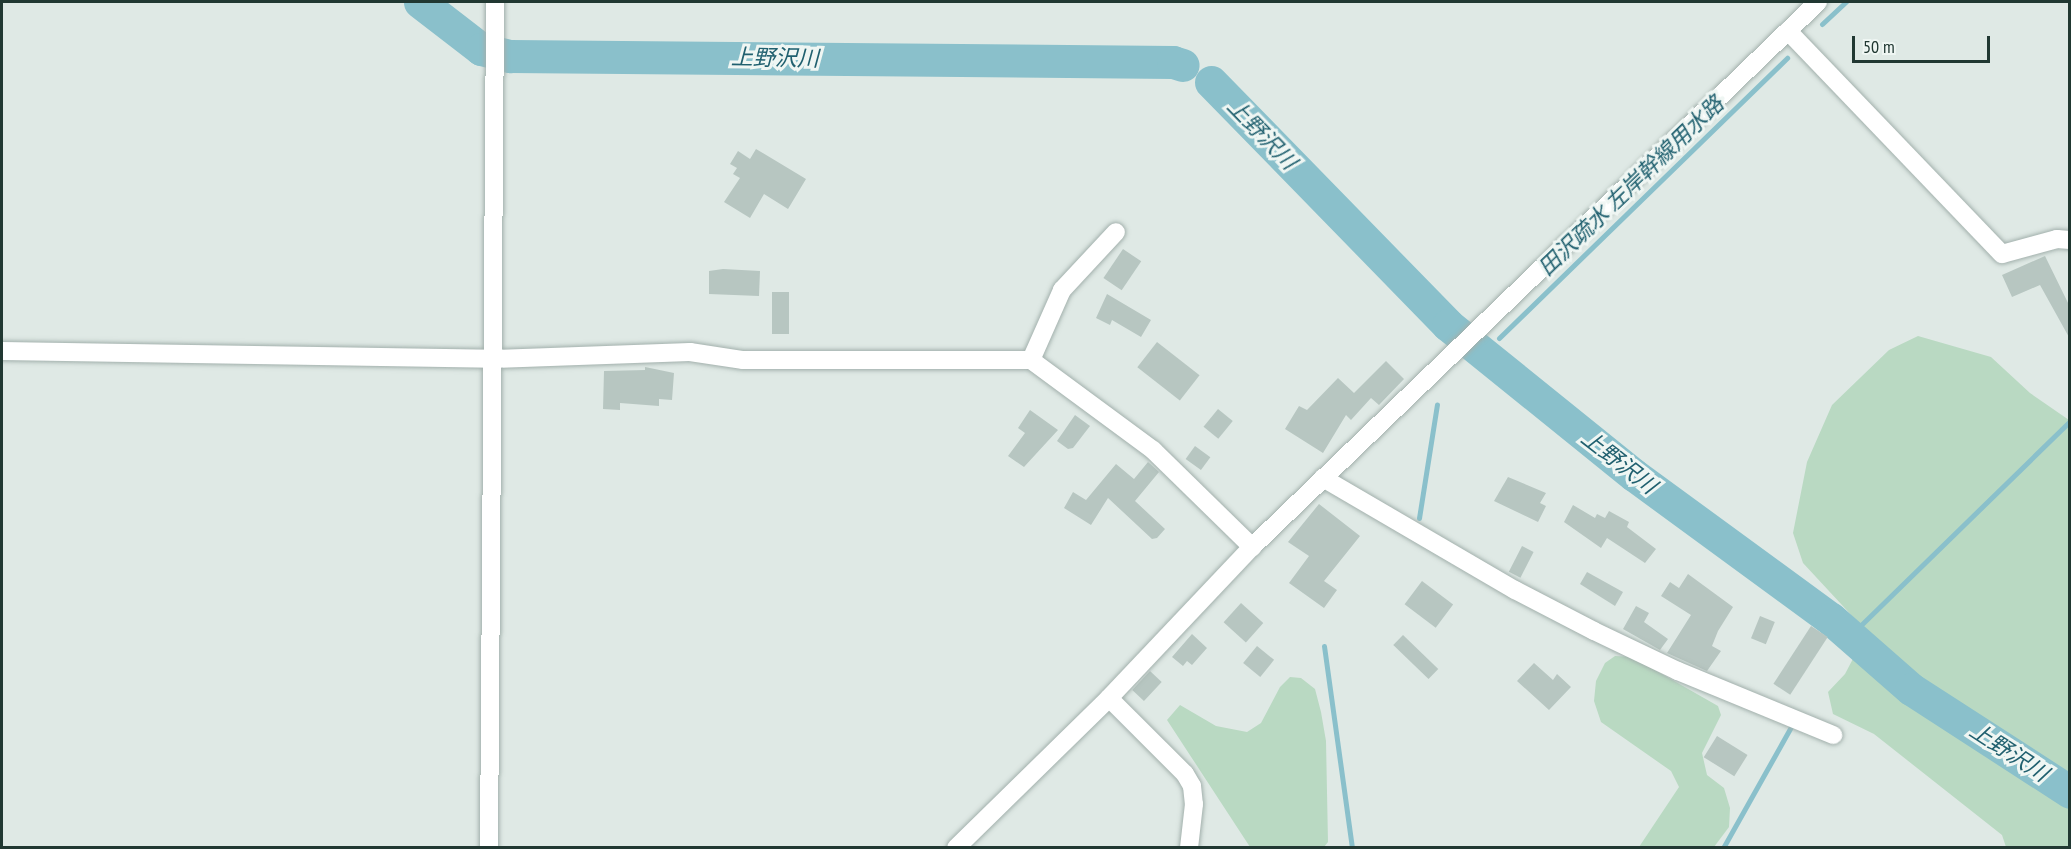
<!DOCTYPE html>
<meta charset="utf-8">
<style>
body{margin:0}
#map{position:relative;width:2071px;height:849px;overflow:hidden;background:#dfe9e5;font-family:"PT Sans Narrow","Noto Sans JP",sans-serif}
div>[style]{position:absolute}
.green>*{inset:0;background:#b9d9c2}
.stream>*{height:5px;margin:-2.5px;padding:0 2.5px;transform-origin:2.5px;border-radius:2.5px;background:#8ac0cb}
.river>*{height:33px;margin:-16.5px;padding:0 16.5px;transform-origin:16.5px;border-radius:16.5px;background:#8ac0cb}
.building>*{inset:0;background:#b7c6c1;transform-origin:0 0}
.roads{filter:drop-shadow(0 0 2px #a2b0ac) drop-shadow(0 0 2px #a2b0ac)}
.minor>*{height:18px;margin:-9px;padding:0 9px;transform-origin:9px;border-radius:9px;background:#fff}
span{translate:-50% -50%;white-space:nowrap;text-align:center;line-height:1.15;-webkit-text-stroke:6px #eff6f3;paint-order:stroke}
.water-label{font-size:22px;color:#20606f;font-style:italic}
.frame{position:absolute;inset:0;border:3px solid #213832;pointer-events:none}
.scale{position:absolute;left:1852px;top:36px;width:138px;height:27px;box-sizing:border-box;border:3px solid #213832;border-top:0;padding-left:8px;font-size:18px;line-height:21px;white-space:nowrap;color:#213832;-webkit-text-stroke:4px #eff6f3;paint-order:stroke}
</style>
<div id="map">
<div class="green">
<i style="clip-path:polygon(1918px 336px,1991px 357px,2030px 393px,2069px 420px,2069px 847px,2006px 847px,2002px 835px,1874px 734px,1833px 714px,1828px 692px,1845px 674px,1867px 632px,1803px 563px,1793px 533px,1807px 462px,1832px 405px,1889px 350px)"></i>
<i style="clip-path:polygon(1615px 656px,1632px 657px,1718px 706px,1721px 715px,1702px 753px,1707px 775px,1724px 788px,1730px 808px,1729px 827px,1714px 847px,1639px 847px,1679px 787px,1671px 771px,1601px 722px,1594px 701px,1596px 681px,1605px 663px)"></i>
<i style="clip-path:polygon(1290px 677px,1301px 678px,1315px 689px,1321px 712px,1326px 741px,1328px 842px,1324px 847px,1250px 847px,1167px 720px,1180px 705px,1216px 726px,1247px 732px,1261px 723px,1280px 687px)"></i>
</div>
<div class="stream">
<i style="left:1822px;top:24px;width:33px;rotate:-43deg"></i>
<i style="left:1499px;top:338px;width:402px;rotate:-44.2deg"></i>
<i style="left:1419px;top:518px;width:115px;rotate:-81deg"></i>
<i style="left:1862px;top:624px;width:291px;rotate:-44.3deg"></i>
<i style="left:1324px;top:646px;width:204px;rotate:82.1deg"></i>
<i style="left:1723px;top:848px;width:141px;rotate:-60.7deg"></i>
</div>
<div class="river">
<i style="left:420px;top:2px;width:77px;rotate:37.6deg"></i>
<i style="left:481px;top:49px;width:30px;rotate:14deg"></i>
<i style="left:510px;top:56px;width:663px;rotate:0.52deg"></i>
<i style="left:1173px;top:62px;width:10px;rotate:17deg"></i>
<i style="left:1211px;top:82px;width:339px;rotate:45.7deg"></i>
<i style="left:1448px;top:325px;width:239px;rotate:38.9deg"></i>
<i style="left:1634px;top:475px;width:244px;rotate:36.2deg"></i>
<i style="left:1831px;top:619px;width:106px;rotate:41.2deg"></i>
<i style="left:1911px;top:689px;width:189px;rotate:32.9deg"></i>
</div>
<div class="building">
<i style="clip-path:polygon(756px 149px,806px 179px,788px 209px,764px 194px,750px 218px,724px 202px,740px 178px,733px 174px,737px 168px,730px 164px,738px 151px,750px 159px)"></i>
<i style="left:1123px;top:249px;width:22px;height:35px;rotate:34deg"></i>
<i style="clip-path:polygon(2045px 256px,2070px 307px,2070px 339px,2040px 285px,2012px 297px,2002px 275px)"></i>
<i style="clip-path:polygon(723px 269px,760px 271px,759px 296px,709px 294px,709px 271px)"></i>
<i style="left:772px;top:292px;width:17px;height:42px"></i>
<i style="clip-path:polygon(1107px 294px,1151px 320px,1141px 337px,1112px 320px,1110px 325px,1096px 318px)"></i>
<i style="left:1157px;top:342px;width:54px;height:32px;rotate:38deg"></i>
<i style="clip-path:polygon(1386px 361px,1404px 379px,1379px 405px,1371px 398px,1351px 420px,1346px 415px,1323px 453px,1285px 429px,1299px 406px,1307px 410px,1338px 378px,1354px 393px)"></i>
<i style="clip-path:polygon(645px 367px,674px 373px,672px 400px,659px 399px,659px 406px,620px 403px,620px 410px,603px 409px,604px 371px,645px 370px)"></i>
<i style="left:1218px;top:409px;width:19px;height:23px;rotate:39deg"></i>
<i style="clip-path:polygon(1030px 410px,1058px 430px,1024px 467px,1008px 456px,1025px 433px,1018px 428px)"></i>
<i style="clip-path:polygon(1075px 415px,1090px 426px,1073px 448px,1068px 449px,1057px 441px)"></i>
<i style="left:1195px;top:446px;width:19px;height:16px;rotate:36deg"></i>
<i style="clip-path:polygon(1148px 462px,1159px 472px,1135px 501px,1165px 529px,1157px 538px,1152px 539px,1108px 498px,1091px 525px,1064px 508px,1073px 492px,1086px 500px,1116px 464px,1134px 479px)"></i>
<i style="clip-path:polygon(1508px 477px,1546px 493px,1540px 503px,1546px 506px,1538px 522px,1494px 501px)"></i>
<i style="clip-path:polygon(1319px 504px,1360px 536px,1324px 581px,1337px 590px,1324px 608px,1289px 583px,1309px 556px,1288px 542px)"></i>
<i style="clip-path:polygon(1573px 505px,1595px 518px,1597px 514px,1605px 518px,1609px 511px,1629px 522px,1627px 527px,1656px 549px,1645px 563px,1607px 538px,1601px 548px,1564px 522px)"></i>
<i style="left:1522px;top:546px;width:13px;height:29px;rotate:27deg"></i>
<i style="clip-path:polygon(1587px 572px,1623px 592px,1615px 606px,1580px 584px)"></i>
<i style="clip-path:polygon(1688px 574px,1733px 607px,1718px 631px,1712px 646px,1721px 651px,1707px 671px,1667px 653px,1691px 615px,1661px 596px,1670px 582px,1679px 588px)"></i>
<i style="left:1422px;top:581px;width:39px;height:29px;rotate:37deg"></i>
<i style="left:1241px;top:603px;width:30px;height:26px;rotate:42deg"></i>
<i style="clip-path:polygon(1636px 606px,1649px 613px,1644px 622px,1668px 639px,1660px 650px,1623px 629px)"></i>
<i style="left:1760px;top:616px;width:16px;height:24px;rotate:22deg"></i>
<i style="left:1811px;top:626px;width:20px;height:69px;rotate:33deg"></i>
<i style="clip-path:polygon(1192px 634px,1207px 648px,1192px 665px,1187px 661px,1183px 666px,1172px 657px)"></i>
<i style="left:1403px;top:635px;width:49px;height:14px;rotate:44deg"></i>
<i style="left:1257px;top:646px;width:22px;height:22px;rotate:39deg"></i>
<i style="clip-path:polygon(1534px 663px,1553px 680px,1557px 674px,1571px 687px,1549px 710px,1517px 681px)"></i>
<i style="left:1150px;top:671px;width:16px;height:26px;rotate:43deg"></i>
<i style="left:1717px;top:736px;width:36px;height:25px;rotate:32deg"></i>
</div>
<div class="roads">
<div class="minor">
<i style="left:1788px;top:31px;width:309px;rotate:46.2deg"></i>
<i style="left:2002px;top:254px;width:57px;rotate:-15.3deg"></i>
<i style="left:2057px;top:239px;width:13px;rotate:4deg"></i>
<i style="left:2px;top:351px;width:490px;rotate:0.9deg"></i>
<i style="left:492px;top:359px;width:198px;rotate:-2deg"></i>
<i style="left:690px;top:352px;width:54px;rotate:8.6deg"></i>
<i style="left:743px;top:360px;width:288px"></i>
<i style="left:1031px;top:360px;width:152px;rotate:36.4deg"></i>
<i style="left:1153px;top:450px;width:139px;rotate:44.4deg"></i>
<i style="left:1031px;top:360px;width:77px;rotate:-66.1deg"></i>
<i style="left:1062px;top:290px;width:79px;rotate:-47deg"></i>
<i style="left:1323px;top:478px;width:222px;rotate:30.3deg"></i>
<i style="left:1515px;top:590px;width:89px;rotate:27.4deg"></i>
<i style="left:1594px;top:631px;width:93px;rotate:25.5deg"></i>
<i style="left:1678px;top:671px;width:168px;rotate:22.4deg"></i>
<i style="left:1109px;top:698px;width:107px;rotate:45deg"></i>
<i style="left:1185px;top:774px;width:14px;rotate:60deg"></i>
<i style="left:1192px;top:786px;width:18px;rotate:84deg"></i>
<i style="left:1194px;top:804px;width:44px;rotate:96.5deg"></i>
<i style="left:489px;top:848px;width:846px;rotate:-89.59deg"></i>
<i style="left:956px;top:848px;width:214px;rotate:-44.4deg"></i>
<i style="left:1109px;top:698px;width:208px;rotate:-46.6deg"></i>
<i style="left:1252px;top:547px;width:786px;rotate:-43.92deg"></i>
</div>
</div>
<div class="water-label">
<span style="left:775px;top:58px;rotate:1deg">上野沢川</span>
<span style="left:1262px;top:134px;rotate:46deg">上野沢川</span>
<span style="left:1631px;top:186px;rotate:-44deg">田沢疏水 左岸幹線用水路</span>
<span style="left:1619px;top:462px;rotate:38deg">上野沢川</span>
<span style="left:2009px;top:752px;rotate:33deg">上野沢川</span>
</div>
<div class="frame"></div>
<div class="scale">50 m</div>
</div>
